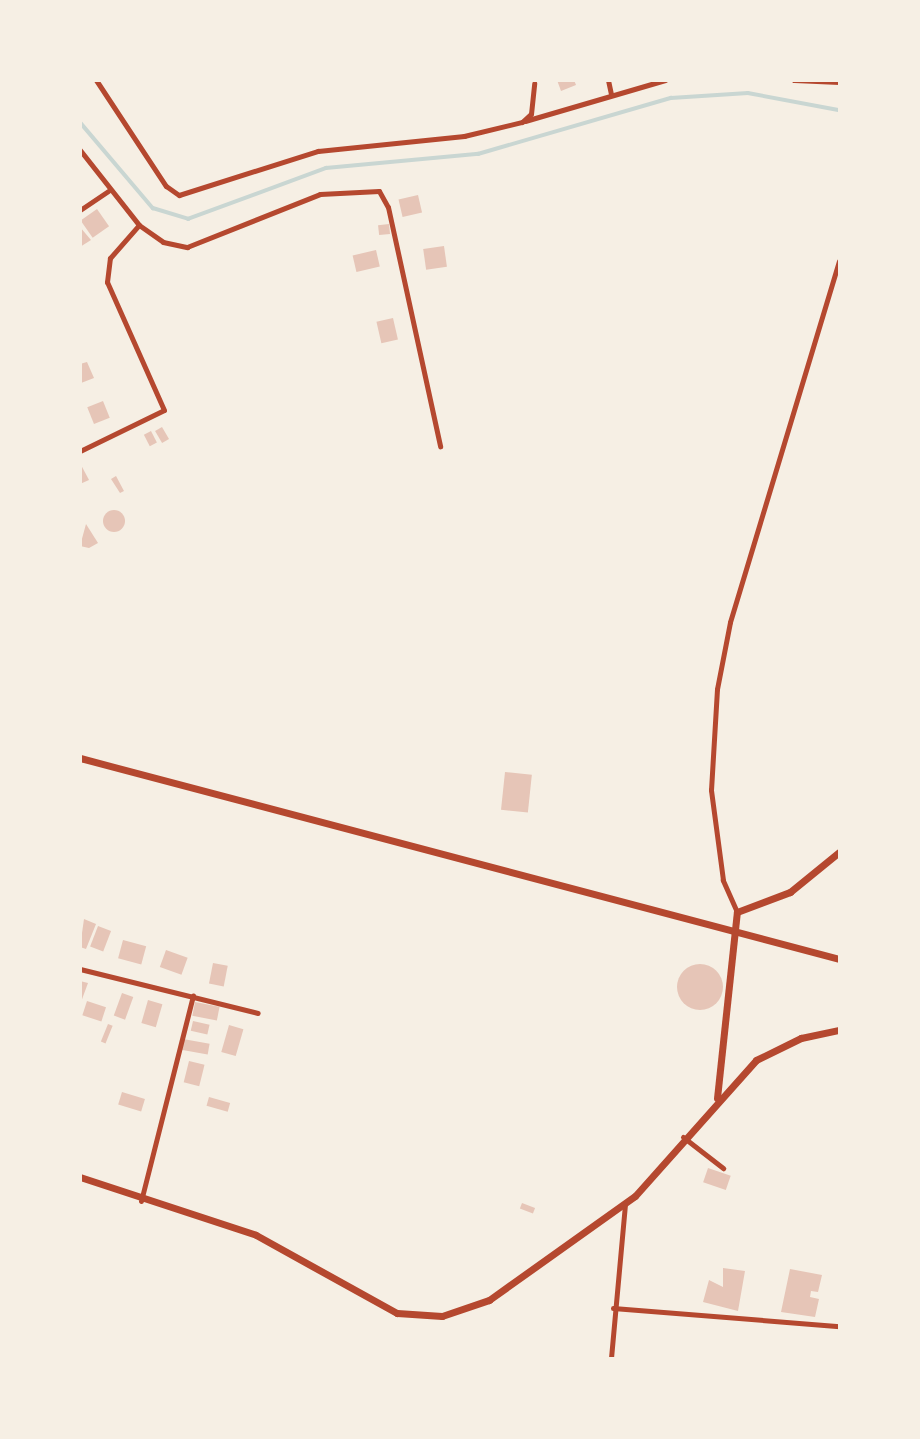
<!DOCTYPE html>
<style>
body{margin:0}
#map{position:relative;width:920px;height:1439px;overflow:hidden;background:#f6efe4;font-family:"IBM Plex Sans",sans-serif}
div>[style]{position:absolute}
.stream>*{height:3.5px;margin:-1.75px;padding:0 1.75px;transform-origin:1.75px;border-radius:1.75px;background:#c9d6d2}
.building>*{inset:0;background:#e6c5b7;transform-origin:0 0}
.round{border-radius:50%}
.minor>*{height:5px;margin:-2.5px;padding:0 2.5px;transform-origin:2.5px;border-radius:2.5px;background:#b5482f}
.tertiary>*{height:7px;margin:-3.5px;padding:0 3.5px;transform-origin:3.5px;border-radius:3.5px;background:#b5482f}
span{translate:-50% -50%;white-space:nowrap;text-align:center;line-height:1.15;-webkit-text-stroke:7px #f6efe4;paint-order:stroke}
.frame{position:absolute;inset:0;border:82px solid #f6efe4;pointer-events:none}
</style>
<div id="map">
<div class="stream">
<i style="left:80px;top:122px;width:113px;rotate:49.7deg"></i>
<i style="left:153px;top:208px;width:37px;rotate:17deg"></i>
<i style="left:188px;top:219px;width:147px;rotate:-20.3deg"></i>
<i style="left:326px;top:168px;width:153px;rotate:-5.3deg"></i>
<i style="left:478px;top:154px;width:201px;rotate:-16.2deg"></i>
<i style="left:671px;top:98px;width:77px;rotate:-3.7deg"></i>
<i style="left:748px;top:93px;width:93px;rotate:10.6deg"></i>
</div>
<div class="building">
<i style="clip-path:polygon(557px 80px,574px 80px,576px 85px,561px 91px)"></i>
<i style="left:418px;top:195px;width:18px;height:20px;rotate:77deg"></i>
<i style="left:97px;top:209px;width:21px;height:20px;rotate:55deg"></i>
<i style="left:389px;top:224px;width:10px;height:11px;rotate:84deg"></i>
<i style="clip-path:polygon(80px 227px,91px 240px,80px 247px)"></i>
<i style="left:444px;top:246px;width:21px;height:21px;rotate:82deg"></i>
<i style="left:376px;top:250px;width:17px;height:24px;rotate:77deg"></i>
<i style="left:393px;top:318px;width:22px;height:17px;rotate:77deg"></i>
<i style="clip-path:polygon(87px 362px,94px 378px,81px 383px,80px 364px)"></i>
<i style="left:103px;top:401px;width:18px;height:17px;rotate:68deg"></i>
<i style="left:162px;top:427px;width:14px;height:8px;rotate:60deg"></i>
<i style="left:151px;top:431px;width:13px;height:8px;rotate:63deg"></i>
<i style="clip-path:polygon(80px 463px,89px 480px,80px 484px)"></i>
<i style="clip-path:polygon(116px 476px,124px 491px,120px 493px,111px 479px)"></i>
<i class="round" style="left:103px;top:510px;width:22px;height:22px"></i>
<i style="clip-path:polygon(86px 524px,98px 543px,89px 548px,80px 546px)"></i>
<i style="left:505px;top:772px;width:27px;height:38px;rotate:6deg"></i>
<i style="clip-path:polygon(84px 919px,96px 924px,86px 949px,80px 947px)"></i>
<i style="left:98px;top:926px;width:14px;height:22px;rotate:21deg"></i>
<i style="left:123px;top:940px;width:24px;height:19px;rotate:15deg"></i>
<i style="left:166px;top:950px;width:23px;height:18px;rotate:20deg"></i>
<i style="left:213px;top:963px;width:15px;height:21px;rotate:11deg"></i>
<i class="round" style="left:677px;top:964px;width:46px;height:46px"></i>
<i style="clip-path:polygon(80px 981px,88px 983px,81px 1002px,80px 1002px)"></i>
<i style="left:122px;top:993px;width:12px;height:24px;rotate:20deg"></i>
<i style="left:148px;top:1000px;width:15px;height:24px;rotate:16deg"></i>
<i style="left:87px;top:1001px;width:20px;height:15px;rotate:18deg"></i>
<i style="left:195px;top:1002px;width:25px;height:14px;rotate:11deg"></i>
<i style="left:193px;top:1021px;width:17px;height:10px;rotate:13deg"></i>
<i style="left:108px;top:1024px;width:5px;height:19px;rotate:22deg"></i>
<i style="left:229px;top:1025px;width:15px;height:28px;rotate:16deg"></i>
<i style="left:183px;top:1039px;width:27px;height:11px;rotate:10deg"></i>
<i style="left:189px;top:1061px;width:16px;height:22px;rotate:14deg"></i>
<i style="left:122px;top:1092px;width:24px;height:13px;rotate:17deg"></i>
<i style="left:209px;top:1097px;width:22px;height:9px;rotate:16deg"></i>
<i style="left:708px;top:1168px;width:24px;height:15px;rotate:19deg"></i>
<i style="left:522px;top:1203px;width:14px;height:6px;rotate:21deg"></i>
<i style="clip-path:polygon(723px 1268px,745px 1271px,738px 1311px,703px 1302px,709px 1280px,723px 1287px)"></i>
<i style="clip-path:polygon(790px 1269px,822px 1275px,818px 1292px,811px 1291px,810px 1297px,819px 1299px,815px 1317px,781px 1312px)"></i>
</div>
<div class="minor">
<i style="left:96px;top:80px;width:127px;rotate:56.6deg"></i>
<i style="left:166px;top:186px;width:16px;rotate:35deg"></i>
<i style="left:179px;top:195px;width:146px;rotate:-17.6deg"></i>
<i style="left:318px;top:151px;width:147px;rotate:-5.9deg"></i>
<i style="left:464px;top:136px;width:60px;rotate:-13.6deg"></i>
<i style="left:522px;top:122px;width:12px;rotate:-42deg"></i>
<i style="left:531px;top:114px;width:31px;rotate:-84deg"></i>
<i style="left:608px;top:80px;width:14px;rotate:78deg"></i>
<i style="left:794px;top:80px;width:45px;rotate:2.5deg"></i>
<i style="left:525px;top:121px;width:146px;rotate:-16.3deg"></i>
<i style="left:80px;top:150px;width:95px;rotate:51.8deg"></i>
<i style="left:139px;top:225px;width:29px;rotate:35deg"></i>
<i style="left:163px;top:242px;width:25px;rotate:12deg"></i>
<i style="left:187px;top:247px;width:143px;rotate:-21.7deg"></i>
<i style="left:320px;top:194px;width:59px;rotate:-2.9deg"></i>
<i style="left:379px;top:191px;width:18px;rotate:61deg"></i>
<i style="left:388px;top:207px;width:245px;rotate:77.7deg"></i>
<i style="left:80px;top:210px;width:34px;rotate:-34deg"></i>
<i style="left:80px;top:451px;width:93px;rotate:-26deg"></i>
<i style="left:164px;top:410px;width:140px;rotate:-114deg"></i>
<i style="left:107px;top:282px;width:24px;rotate:-83deg"></i>
<i style="left:110px;top:258px;width:44px;rotate:-48.7deg"></i>
<i style="left:737px;top:912px;width:35px;rotate:-114deg"></i>
<i style="left:723px;top:880px;width:91px;rotate:-97.6deg"></i>
<i style="left:711px;top:790px;width:101px;rotate:-86.6deg"></i>
<i style="left:717px;top:689px;width:68px;rotate:-79deg"></i>
<i style="left:730px;top:622px;width:377px;rotate:-73.2deg"></i>
<i style="left:80px;top:969px;width:183px;rotate:13.9deg"></i>
<i style="left:683px;top:1137px;width:51px;rotate:37.8deg"></i>
<i style="left:141px;top:1201px;width:212px;rotate:-75.8deg"></i>
<i style="left:613px;top:1308px;width:227px;rotate:4.6deg"></i>
<i style="left:611px;top:1358px;width:155px;rotate:-84.8deg"></i>
</div>
<div class="tertiary">
<i style="left:80px;top:758px;width:785px;rotate:14.83deg"></i>
<i style="left:717px;top:1098px;width:187px;rotate:-83.9deg"></i>
<i style="left:737px;top:912px;width:57px;rotate:-20.7deg"></i>
<i style="left:790px;top:892px;width:63px;rotate:-39.2deg"></i>
<i style="left:80px;top:1177px;width:185px;rotate:18.2deg"></i>
<i style="left:256px;top:1235px;width:161px;rotate:29deg"></i>
<i style="left:397px;top:1313px;width:45px;rotate:3.8deg"></i>
<i style="left:442px;top:1316px;width:50px;rotate:-18.8deg"></i>
<i style="left:489px;top:1300px;width:179px;rotate:-35.5deg"></i>
<i style="left:635px;top:1196px;width:182px;rotate:-48.3deg"></i>
<i style="left:756px;top:1060px;width:50px;rotate:-26.1deg"></i>
<i style="left:801px;top:1038px;width:39px;rotate:-12deg"></i>
</div>
<div class="frame"></div>
</div>
